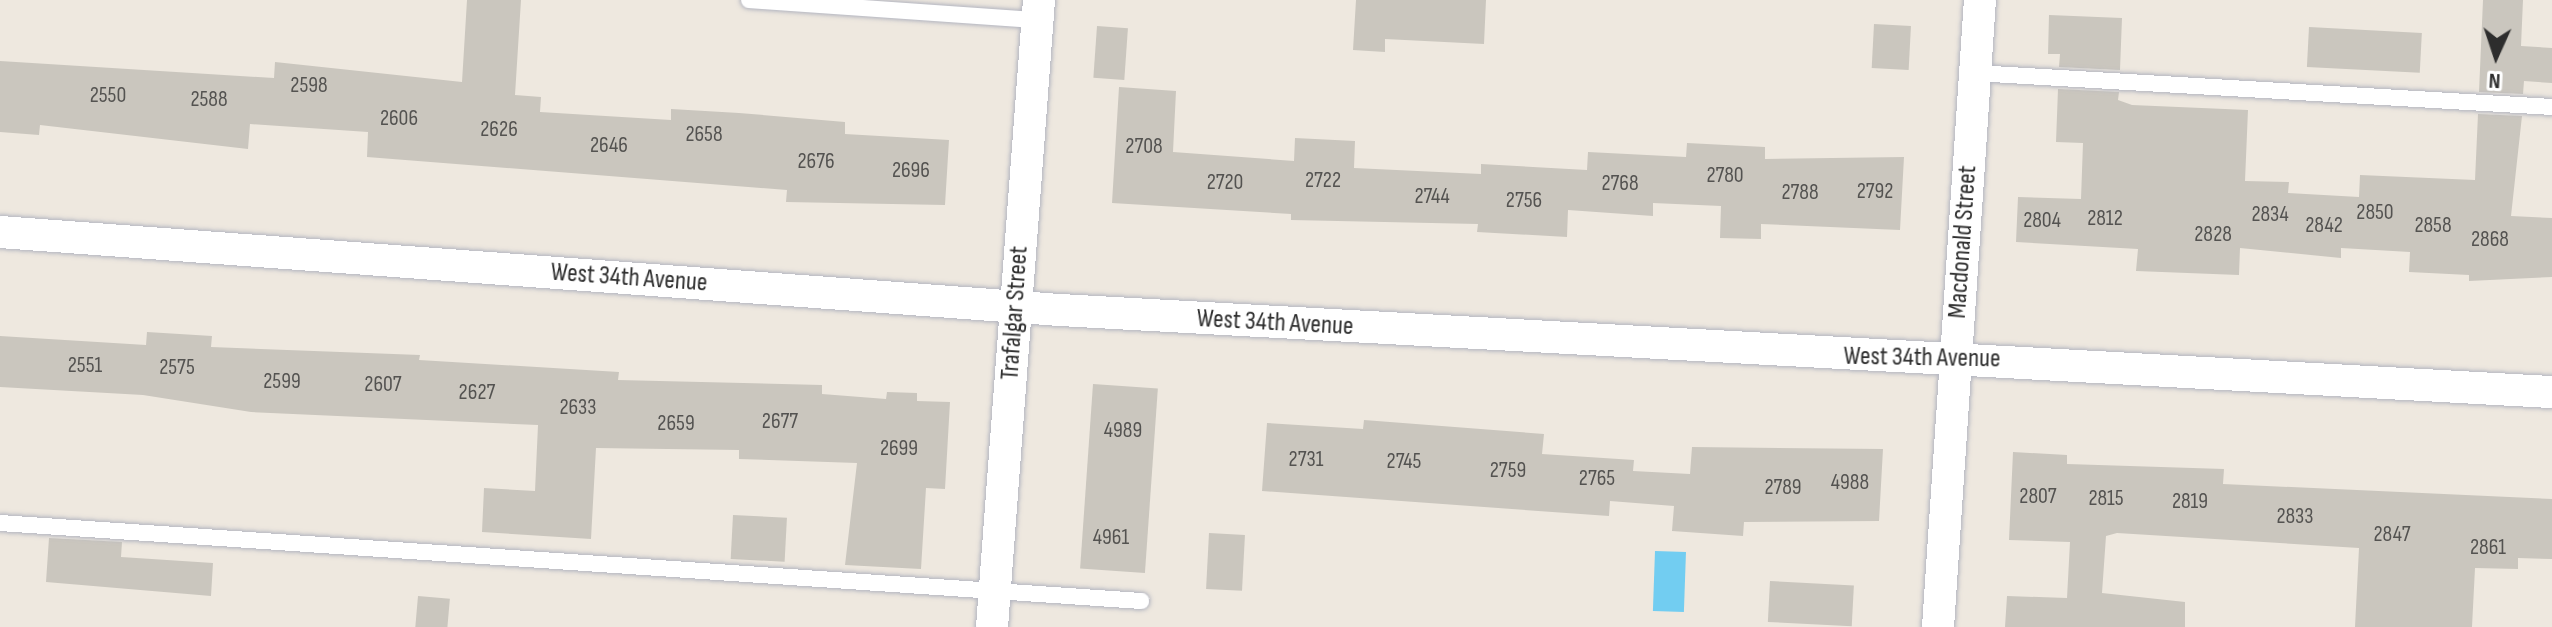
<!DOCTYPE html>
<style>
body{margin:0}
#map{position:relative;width:2552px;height:627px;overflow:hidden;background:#eee8df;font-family:"Sofia Sans Condensed",sans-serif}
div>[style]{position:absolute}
.water>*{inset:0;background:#72cdf1;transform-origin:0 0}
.building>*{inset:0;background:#cac6be;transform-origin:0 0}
.roads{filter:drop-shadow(0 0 2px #b3b5c0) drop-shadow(0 0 2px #b3b5c0)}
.service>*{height:16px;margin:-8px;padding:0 8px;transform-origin:8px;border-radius:8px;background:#fff}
.minor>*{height:32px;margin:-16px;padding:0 16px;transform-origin:16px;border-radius:16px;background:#fff}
span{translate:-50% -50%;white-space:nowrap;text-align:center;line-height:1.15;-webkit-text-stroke:6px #fff;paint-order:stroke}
.number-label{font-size:22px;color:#545351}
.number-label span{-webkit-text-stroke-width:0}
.street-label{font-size:26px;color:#2d2d2d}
.north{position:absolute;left:2456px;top:16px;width:80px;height:80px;-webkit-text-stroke:6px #fff;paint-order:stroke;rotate:183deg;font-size:22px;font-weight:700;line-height:32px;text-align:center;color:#2d2d2d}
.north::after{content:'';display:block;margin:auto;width:28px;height:36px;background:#2d2d2d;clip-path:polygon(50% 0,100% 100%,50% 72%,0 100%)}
</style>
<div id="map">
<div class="water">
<i style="left:1655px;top:551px;width:31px;height:60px;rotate:2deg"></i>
</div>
<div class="building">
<i style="clip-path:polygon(467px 0,521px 0,515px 95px,541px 97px,540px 112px,671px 120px,671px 109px,739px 113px,845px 122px,845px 134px,949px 140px,945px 205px,786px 202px,787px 190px,367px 157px,368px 132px,250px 124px,248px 149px,40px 125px,39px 135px,0 132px,0 61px,274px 78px,275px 62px,462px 82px)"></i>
<i style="clip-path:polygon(1356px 0,1486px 0,1484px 44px,1385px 39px,1385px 52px,1353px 50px)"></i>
<i style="clip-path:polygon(2483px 0,2523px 0,2521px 46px,2552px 48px,2552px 83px,2524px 81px,2523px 94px,2479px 92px)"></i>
<i style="clip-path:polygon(2049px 15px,2122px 18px,2120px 70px,2059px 67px,2060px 54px,2048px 54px)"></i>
<i style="left:1874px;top:24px;width:37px;height:44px;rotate:3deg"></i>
<i style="left:1097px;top:26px;width:31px;height:52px;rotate:4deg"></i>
<i style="left:2309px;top:27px;width:113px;height:40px;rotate:3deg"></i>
<i style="clip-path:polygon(1119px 87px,1176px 91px,1173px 152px,1294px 161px,1295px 138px,1355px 141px,1354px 168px,1481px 174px,1481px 164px,1587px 170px,1588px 152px,1686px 157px,1687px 143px,1765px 147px,1765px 159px,1904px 157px,1900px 230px,1761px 224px,1761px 239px,1720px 238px,1721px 206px,1653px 203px,1653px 216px,1568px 210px,1567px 237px,1477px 232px,1478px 224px,1291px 220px,1291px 214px,1112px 203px)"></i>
<i style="clip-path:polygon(2058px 89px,2119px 92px,2118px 100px,2132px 105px,2248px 110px,2245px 181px,2289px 182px,2288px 193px,2359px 197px,2360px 175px,2475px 180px,2478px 114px,2522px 116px,2511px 216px,2552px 218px,2552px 277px,2469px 281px,2469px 275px,2409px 272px,2410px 252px,2341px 248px,2341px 258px,2240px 248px,2239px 275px,2136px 271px,2138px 249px,2016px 242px,2018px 197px,2081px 199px,2083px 143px,2056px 142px)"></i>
<i style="clip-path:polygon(147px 332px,212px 336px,211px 347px,420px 355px,419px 360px,619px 372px,618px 380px,822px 385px,822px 394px,886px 399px,887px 392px,917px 393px,917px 401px,950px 402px,945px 489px,926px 488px,921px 569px,845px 565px,857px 463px,739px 459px,739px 450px,596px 448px,591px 539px,482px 532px,484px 488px,535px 491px,538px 425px,251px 412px,143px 395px,0 387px,0 336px,146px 345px)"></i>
<i style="left:1093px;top:384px;width:65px;height:185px;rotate:4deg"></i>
<i style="clip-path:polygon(1364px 420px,1544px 434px,1542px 454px,1634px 460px,1633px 471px,1690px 474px,1692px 447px,1883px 449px,1879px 521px,1744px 522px,1743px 536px,1672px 531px,1674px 506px,1610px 501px,1609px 516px,1262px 491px,1267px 423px,1363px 429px)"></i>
<i style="clip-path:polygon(2013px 452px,2067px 455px,2067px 464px,2224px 469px,2223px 484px,2552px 499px,2552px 559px,2518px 558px,2518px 569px,2475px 568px,2472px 627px,2355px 627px,2359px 548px,2117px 533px,2106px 536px,2102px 593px,2185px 602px,2185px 627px,2005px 627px,2007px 596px,2067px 598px,2070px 542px,2009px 540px)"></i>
<i style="left:733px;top:515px;width:54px;height:44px;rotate:3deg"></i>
<i style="left:1209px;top:533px;width:36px;height:56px;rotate:3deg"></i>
<i style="clip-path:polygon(49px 538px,122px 542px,121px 557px,213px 563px,211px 596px,46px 582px)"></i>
<i style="left:1770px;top:581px;width:84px;height:41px;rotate:3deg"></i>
<i style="left:418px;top:596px;width:32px;height:31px;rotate:5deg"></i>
</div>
<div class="roads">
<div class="service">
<i style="left:749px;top:0;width:289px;rotate:4deg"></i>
<i style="left:1975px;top:73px;width:578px;rotate:3.37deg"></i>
<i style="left:0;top:523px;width:1144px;rotate:3.91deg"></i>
</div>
<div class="minor">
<i style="left:0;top:232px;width:1063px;rotate:4.21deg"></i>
<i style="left:1060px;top:310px;width:1494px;rotate:3.15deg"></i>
<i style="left:992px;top:627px;width:629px;rotate:-85.71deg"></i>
<i style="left:1938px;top:627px;width:628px;rotate:-86.17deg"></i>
</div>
</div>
<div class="number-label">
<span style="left:309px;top:86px">2598</span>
<span style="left:108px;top:96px">2550</span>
<span style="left:209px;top:100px">2588</span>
<span style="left:399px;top:119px">2606</span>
<span style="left:499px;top:130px">2626</span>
<span style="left:704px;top:135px">2658</span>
<span style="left:609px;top:146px">2646</span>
<span style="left:1144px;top:147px">2708</span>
<span style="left:816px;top:162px">2676</span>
<span style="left:911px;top:171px">2696</span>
<span style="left:1725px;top:176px">2780</span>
<span style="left:1323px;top:181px">2722</span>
<span style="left:1225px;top:183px">2720</span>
<span style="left:1620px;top:184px">2768</span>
<span style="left:1875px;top:192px">2792</span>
<span style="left:1800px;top:193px">2788</span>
<span style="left:1432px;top:197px">2744</span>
<span style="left:1524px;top:201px">2756</span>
<span style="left:2375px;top:213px">2850</span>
<span style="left:2270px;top:215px">2834</span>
<span style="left:2105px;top:219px">2812</span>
<span style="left:2042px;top:221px">2804</span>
<span style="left:2324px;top:226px">2842</span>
<span style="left:2433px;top:226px">2858</span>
<span style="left:2213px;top:235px">2828</span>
<span style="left:2490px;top:240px">2868</span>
<span style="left:85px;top:366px">2551</span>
<span style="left:177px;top:368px">2575</span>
<span style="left:282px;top:382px">2599</span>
<span style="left:383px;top:385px">2607</span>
<span style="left:477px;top:393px">2627</span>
<span style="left:578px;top:408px">2633</span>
<span style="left:780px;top:422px">2677</span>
<span style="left:676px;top:424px">2659</span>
<span style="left:1123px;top:431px">4989</span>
<span style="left:899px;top:449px">2699</span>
<span style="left:1306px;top:460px">2731</span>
<span style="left:1404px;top:462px">2745</span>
<span style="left:1508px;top:471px">2759</span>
<span style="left:1597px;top:479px">2765</span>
<span style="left:1850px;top:483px">4988</span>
<span style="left:1783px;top:488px">2789</span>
<span style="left:2038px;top:497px">2807</span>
<span style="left:2106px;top:499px">2815</span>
<span style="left:2190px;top:502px">2819</span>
<span style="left:2295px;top:517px">2833</span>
<span style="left:2392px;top:535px">2847</span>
<span style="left:1111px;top:538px">4961</span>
<span style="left:2488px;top:548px">2861</span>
</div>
<div class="street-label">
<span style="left:1963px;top:242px;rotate:-86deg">Macdonald Street</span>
<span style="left:629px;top:278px;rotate:4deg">West 34th Avenue</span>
<span style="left:1015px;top:313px;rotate:-86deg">Trafalgar Street</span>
<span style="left:1275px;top:323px;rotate:3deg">West 34th Avenue</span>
<span style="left:1922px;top:358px;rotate:1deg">West 34th Avenue</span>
</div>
<div class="north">N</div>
</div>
